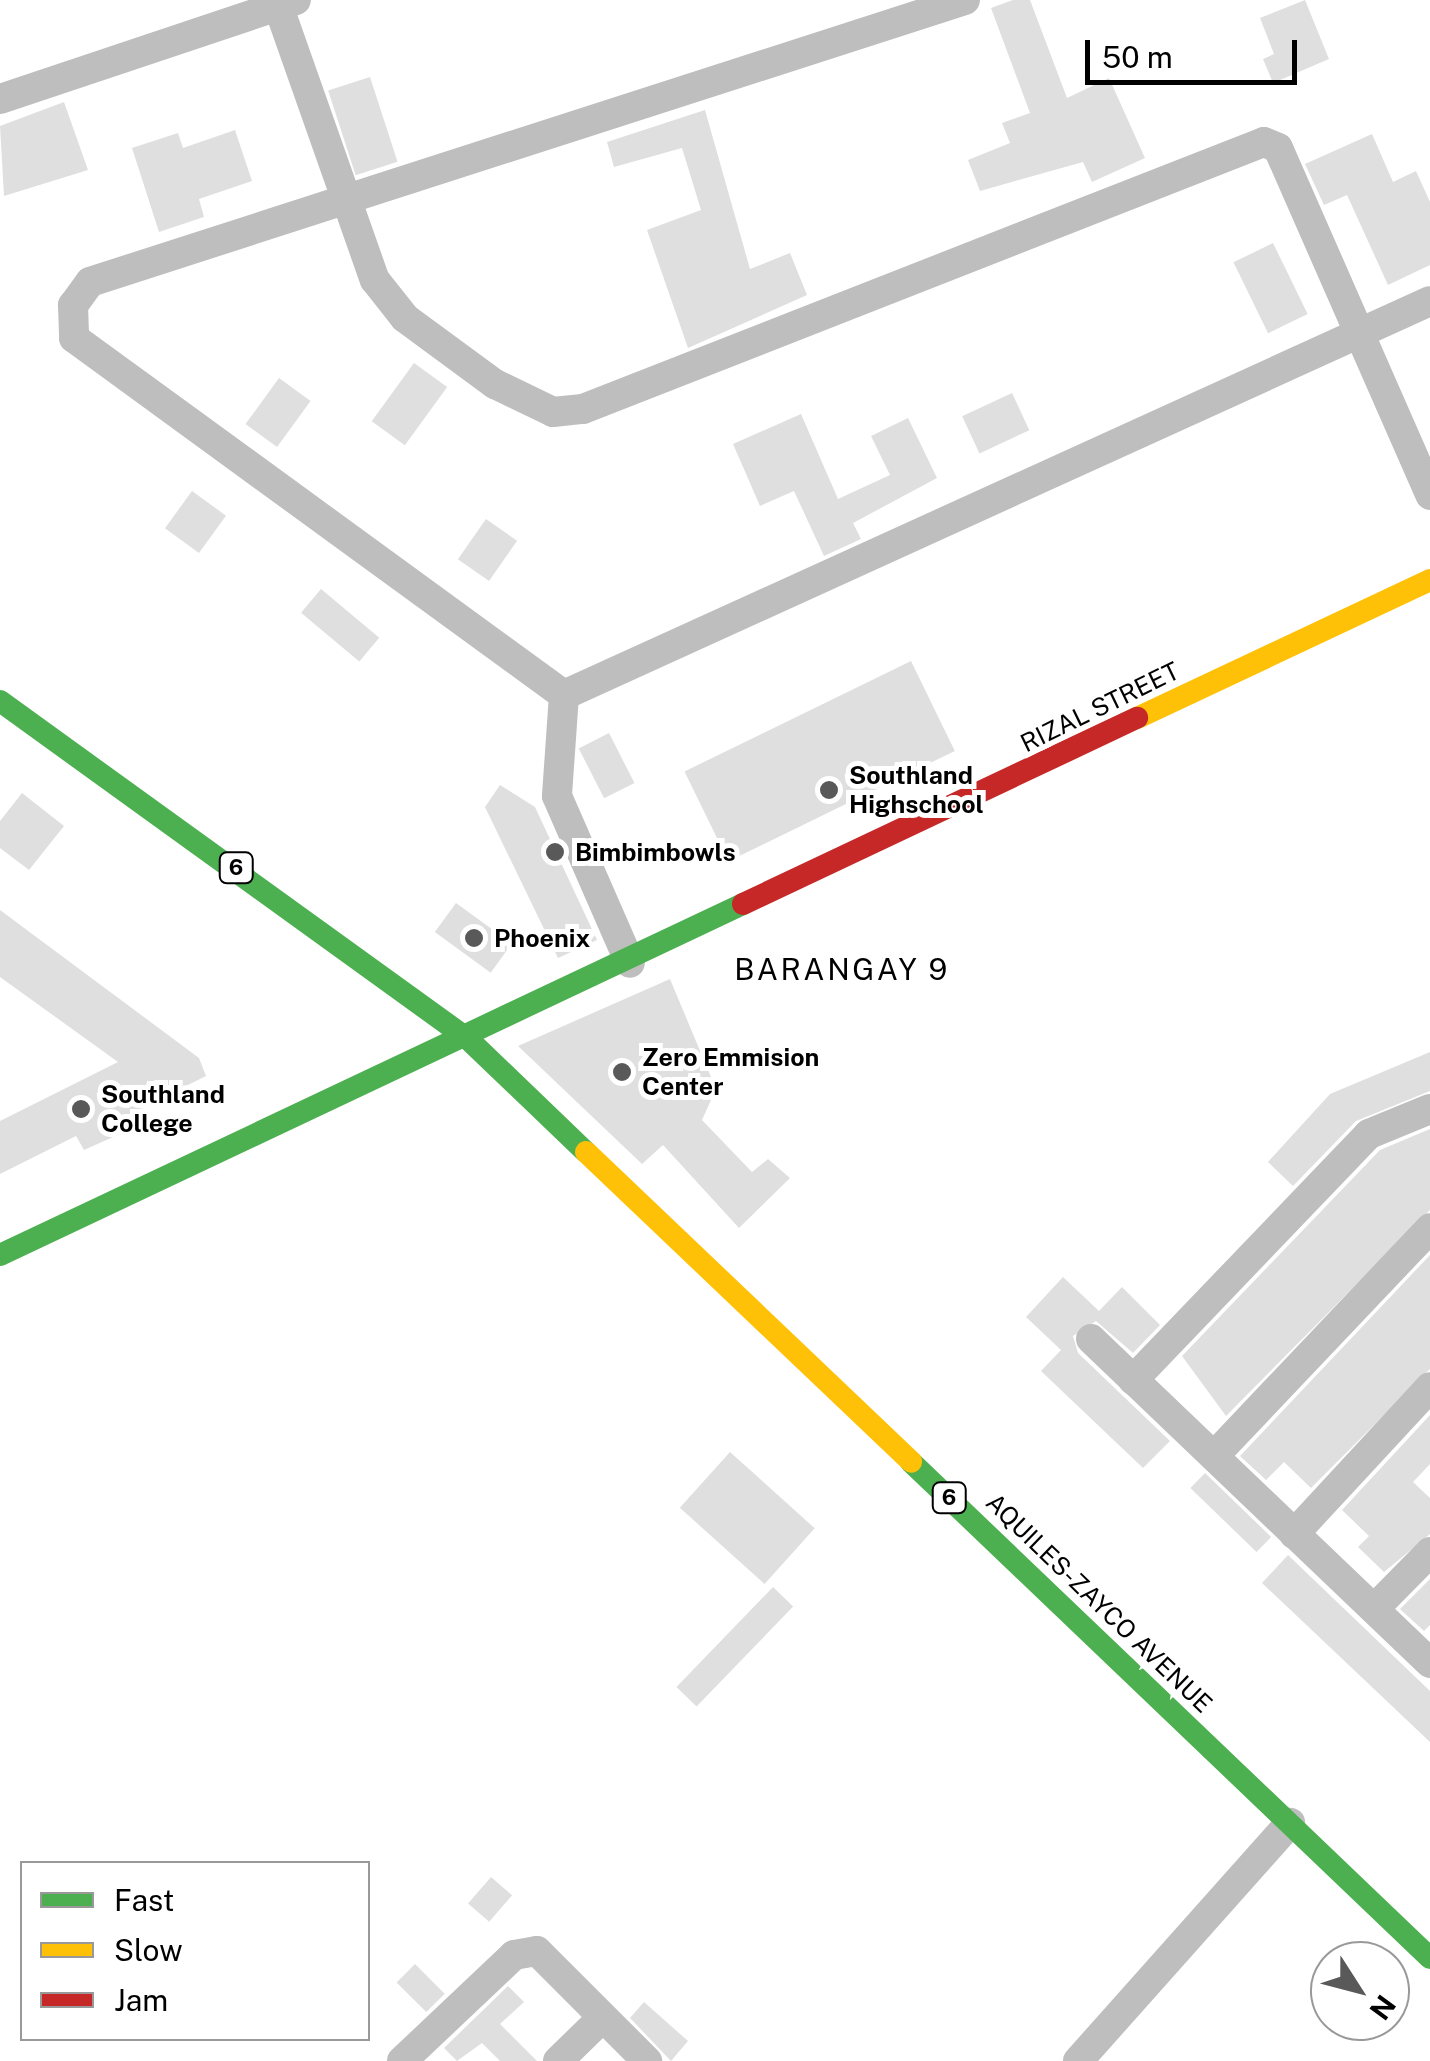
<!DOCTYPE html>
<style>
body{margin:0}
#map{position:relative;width:1430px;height:2061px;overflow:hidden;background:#fff;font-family:"Public Sans",sans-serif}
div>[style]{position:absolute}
.building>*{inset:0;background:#dfdfdf;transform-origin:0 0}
.street>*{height:30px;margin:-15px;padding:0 15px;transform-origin:15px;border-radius:15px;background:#bebebe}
.fast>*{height:22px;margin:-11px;padding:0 11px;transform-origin:11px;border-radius:11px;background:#4caf50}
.slow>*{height:22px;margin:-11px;padding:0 11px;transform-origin:11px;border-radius:11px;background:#ffc107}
.jam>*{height:22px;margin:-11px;padding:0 11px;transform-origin:11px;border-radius:11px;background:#c62828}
.dots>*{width:28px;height:28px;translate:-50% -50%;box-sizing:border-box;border:5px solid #fff;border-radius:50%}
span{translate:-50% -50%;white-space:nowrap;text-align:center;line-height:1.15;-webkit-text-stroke:10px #fff;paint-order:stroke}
.shield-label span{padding:2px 8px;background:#fff;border:2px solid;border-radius:8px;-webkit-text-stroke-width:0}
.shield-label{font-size:22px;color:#000;font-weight:700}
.street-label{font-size:25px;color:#000}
.poi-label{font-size:25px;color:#000;font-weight:700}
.left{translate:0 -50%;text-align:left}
.quarter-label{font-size:30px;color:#000;letter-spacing:2.5px}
.legend{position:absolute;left:20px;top:1861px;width:350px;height:180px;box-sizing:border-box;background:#fff;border:2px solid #999;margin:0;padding:12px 18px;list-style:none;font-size:30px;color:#000}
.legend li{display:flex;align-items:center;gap:20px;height:50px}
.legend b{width:50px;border:2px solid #999}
.north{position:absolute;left:1310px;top:1941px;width:100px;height:100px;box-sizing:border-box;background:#fff;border:2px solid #999;border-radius:50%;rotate:126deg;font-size:28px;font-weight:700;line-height:40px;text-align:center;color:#000}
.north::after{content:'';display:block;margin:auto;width:35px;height:45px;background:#595959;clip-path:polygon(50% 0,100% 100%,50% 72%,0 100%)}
.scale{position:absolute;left:1085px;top:40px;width:212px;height:45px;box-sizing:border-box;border:5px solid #000;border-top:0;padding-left:12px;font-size:30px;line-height:35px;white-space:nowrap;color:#000;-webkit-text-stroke:8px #fff;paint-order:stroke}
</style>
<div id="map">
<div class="building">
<i style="clip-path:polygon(1013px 0,1030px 0,1067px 98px,1109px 78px,1145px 158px,1092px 182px,1083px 162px,980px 191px,968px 160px,1010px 143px,1002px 123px,1030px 113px,991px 8px)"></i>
<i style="clip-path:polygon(1305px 0,1329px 59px,1273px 83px,1263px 59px,1274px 54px,1260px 18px)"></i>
<i style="left:370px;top:77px;width:89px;height:44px;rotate:72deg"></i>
<i style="clip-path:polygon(64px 102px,88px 170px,4px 196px,0 126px)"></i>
<i style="clip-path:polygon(705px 110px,750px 269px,790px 253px,807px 295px,688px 348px,647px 230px,701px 210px,682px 148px,614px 167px,607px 142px)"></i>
<i style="clip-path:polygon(235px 130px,252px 181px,199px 199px,204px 217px,159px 232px,132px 148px,178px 133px,183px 148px)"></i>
<i style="clip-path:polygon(1372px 134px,1393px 182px,1416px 171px,1430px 202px,1430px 265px,1388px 285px,1347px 195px,1324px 205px,1305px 164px)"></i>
<i style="left:1273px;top:243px;width:79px;height:44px;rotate:64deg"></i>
<i style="left:414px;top:363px;width:41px;height:72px;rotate:36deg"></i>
<i style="left:279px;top:378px;width:39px;height:57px;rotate:36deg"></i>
<i style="left:1012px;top:393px;width:41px;height:55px;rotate:65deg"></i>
<i style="clip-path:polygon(801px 414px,838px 499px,890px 475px,871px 436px,908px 418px,937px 478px,853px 523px,861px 539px,824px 556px,794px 491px,760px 506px,733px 444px)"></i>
<i style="left:192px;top:491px;width:42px;height:46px;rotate:36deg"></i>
<i style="left:486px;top:519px;width:38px;height:49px;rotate:35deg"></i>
<i style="left:321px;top:589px;width:76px;height:31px;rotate:40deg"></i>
<i style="left:911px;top:661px;width:100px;height:252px;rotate:64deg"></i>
<i style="left:609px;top:733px;width:56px;height:34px;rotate:63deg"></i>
<i style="clip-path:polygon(500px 785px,535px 807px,597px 940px,558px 958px,485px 807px)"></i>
<i style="clip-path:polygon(22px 793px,64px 826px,29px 870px,0 848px,0 821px)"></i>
<i style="left:456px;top:903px;width:69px;height:36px;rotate:36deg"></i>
<i style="clip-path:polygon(0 910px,199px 1058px,206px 1076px,116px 1121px,122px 1133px,84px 1150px,76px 1136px,0 1174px,0 1121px,118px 1062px,0 977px)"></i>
<i style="clip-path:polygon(670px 979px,716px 1089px,702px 1120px,752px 1172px,768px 1159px,790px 1178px,739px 1228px,663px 1145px,642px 1164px,518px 1046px)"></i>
<i style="clip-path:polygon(1430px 1052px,1430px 1091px,1356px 1121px,1293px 1186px,1268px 1162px,1330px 1094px)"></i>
<i style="clip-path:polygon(1430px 1129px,1430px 1210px,1226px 1416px,1182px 1356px,1380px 1150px)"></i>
<i style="clip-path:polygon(1430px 1255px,1430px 1369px,1311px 1488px,1284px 1462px,1266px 1480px,1240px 1456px)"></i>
<i style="clip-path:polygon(1063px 1277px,1099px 1311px,1122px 1287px,1160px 1325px,1133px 1353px,1096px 1321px,1073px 1336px,1078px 1353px,1170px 1441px,1143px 1468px,1041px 1371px,1061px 1350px,1026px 1317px)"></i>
<i style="clip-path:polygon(1430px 1415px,1430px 1464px,1413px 1482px,1430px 1498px,1430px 1534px,1384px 1572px,1358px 1547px,1369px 1536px,1342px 1510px)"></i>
<i style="left:730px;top:1452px;width:114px;height:75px;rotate:42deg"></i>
<i style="left:1205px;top:1473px;width:92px;height:21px;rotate:44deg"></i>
<i style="clip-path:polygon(1288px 1555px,1430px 1691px,1430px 1742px,1262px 1583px)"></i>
<i style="clip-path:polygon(1430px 1579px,1430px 1625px,1424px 1631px,1400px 1609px)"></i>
<i style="left:773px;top:1587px;width:28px;height:139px;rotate:44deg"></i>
<i style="left:491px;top:1877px;width:28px;height:35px;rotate:41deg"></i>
<i style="left:415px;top:1964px;width:42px;height:26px;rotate:45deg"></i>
<i style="clip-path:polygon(508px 1986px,524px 2002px,500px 2024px,537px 2061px,500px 2061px,482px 2043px,457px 2061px,444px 2048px)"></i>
<i style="clip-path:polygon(644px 2002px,688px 2041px,671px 2061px,630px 2018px)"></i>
</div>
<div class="street">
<i style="left:965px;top:0;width:919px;rotate:162.14deg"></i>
<i style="left:90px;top:282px;width:29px;rotate:126deg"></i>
<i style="left:73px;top:305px;width:33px;rotate:88deg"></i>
<i style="left:74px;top:338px;width:606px;rotate:36.08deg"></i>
<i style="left:564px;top:695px;width:951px;rotate:-24.46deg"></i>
<i style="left:279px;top:8px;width:288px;rotate:70.6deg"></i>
<i style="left:375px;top:280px;width:48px;rotate:51.7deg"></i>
<i style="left:405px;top:318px;width:112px;rotate:36.3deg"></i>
<i style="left:495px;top:384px;width:64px;rotate:25.8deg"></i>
<i style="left:553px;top:412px;width:30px;rotate:-6deg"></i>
<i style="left:583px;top:409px;width:731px;rotate:-21.41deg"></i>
<i style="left:1264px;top:142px;width:15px;rotate:23deg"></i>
<i style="left:1278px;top:148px;width:379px;rotate:66.3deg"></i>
<i style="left:0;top:99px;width:312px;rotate:-18.5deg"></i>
<i style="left:564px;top:695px;width:101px;rotate:94deg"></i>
<i style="left:557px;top:796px;width:182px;rotate:66.4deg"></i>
<i style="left:1091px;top:1339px;width:469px;rotate:43.7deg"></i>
<i style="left:1133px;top:1380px;width:341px;rotate:-46.2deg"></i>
<i style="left:1369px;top:1134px;width:66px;rotate:-22.3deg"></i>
<i style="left:1214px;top:1456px;width:314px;rotate:-46.5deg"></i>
<i style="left:1294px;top:1534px;width:200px;rotate:-47.2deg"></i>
<i style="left:1374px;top:1609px;width:80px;rotate:-45.5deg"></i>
<i style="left:402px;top:2061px;width:154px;rotate:-43.4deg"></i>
<i style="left:514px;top:1955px;width:23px;rotate:-10deg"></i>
<i style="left:537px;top:1951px;width:156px;rotate:45deg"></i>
<i style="left:558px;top:2061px;width:62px;rotate:-44.3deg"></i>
<i style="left:1078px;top:2061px;width:319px;rotate:-48.3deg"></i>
</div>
<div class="fast">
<i style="left:0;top:701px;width:577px;rotate:35.84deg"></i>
<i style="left:468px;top:1039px;width:163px;rotate:43.8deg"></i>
<i style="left:0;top:1255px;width:822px;rotate:-25.29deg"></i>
<i style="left:911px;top:1462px;width:718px;rotate:43.7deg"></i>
</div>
<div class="slow">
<i style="left:1137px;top:718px;width:324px;rotate:-25.2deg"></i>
<i style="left:586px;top:1152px;width:449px;rotate:43.6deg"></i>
</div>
<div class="jam">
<i style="left:743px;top:904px;width:436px;rotate:-25.3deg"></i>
</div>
<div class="dots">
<i style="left:829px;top:790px;background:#595959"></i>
<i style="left:555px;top:852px;background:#595959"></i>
<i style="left:474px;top:938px;background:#595959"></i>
<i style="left:622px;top:1072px;background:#595959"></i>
<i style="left:81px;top:1109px;background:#595959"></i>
</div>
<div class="shield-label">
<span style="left:236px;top:868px">6</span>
<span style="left:949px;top:1498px">6</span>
</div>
<div class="street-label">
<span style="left:1100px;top:707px;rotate:-26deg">RIZAL STREET</span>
<span style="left:1099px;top:1603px;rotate:44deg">AQUILES-ZAYCO AVENUE</span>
</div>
<div class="poi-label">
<span class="left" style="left:849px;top:790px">Southland<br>Highschool</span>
<span class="left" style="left:575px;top:852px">Bimbimbowls</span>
<span class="left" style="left:494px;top:938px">Phoenix</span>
<span class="left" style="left:642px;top:1072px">Zero Emmision<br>Center</span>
<span class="left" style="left:101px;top:1109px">Southland<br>College</span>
</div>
<div class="quarter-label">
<span style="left:842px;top:969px">BARANGAY 9</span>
</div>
<ul class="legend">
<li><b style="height:12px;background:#4caf50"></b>Fast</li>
<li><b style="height:12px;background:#ffc107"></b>Slow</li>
<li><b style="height:12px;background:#c62828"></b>Jam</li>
</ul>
<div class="north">N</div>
<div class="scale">50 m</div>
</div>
